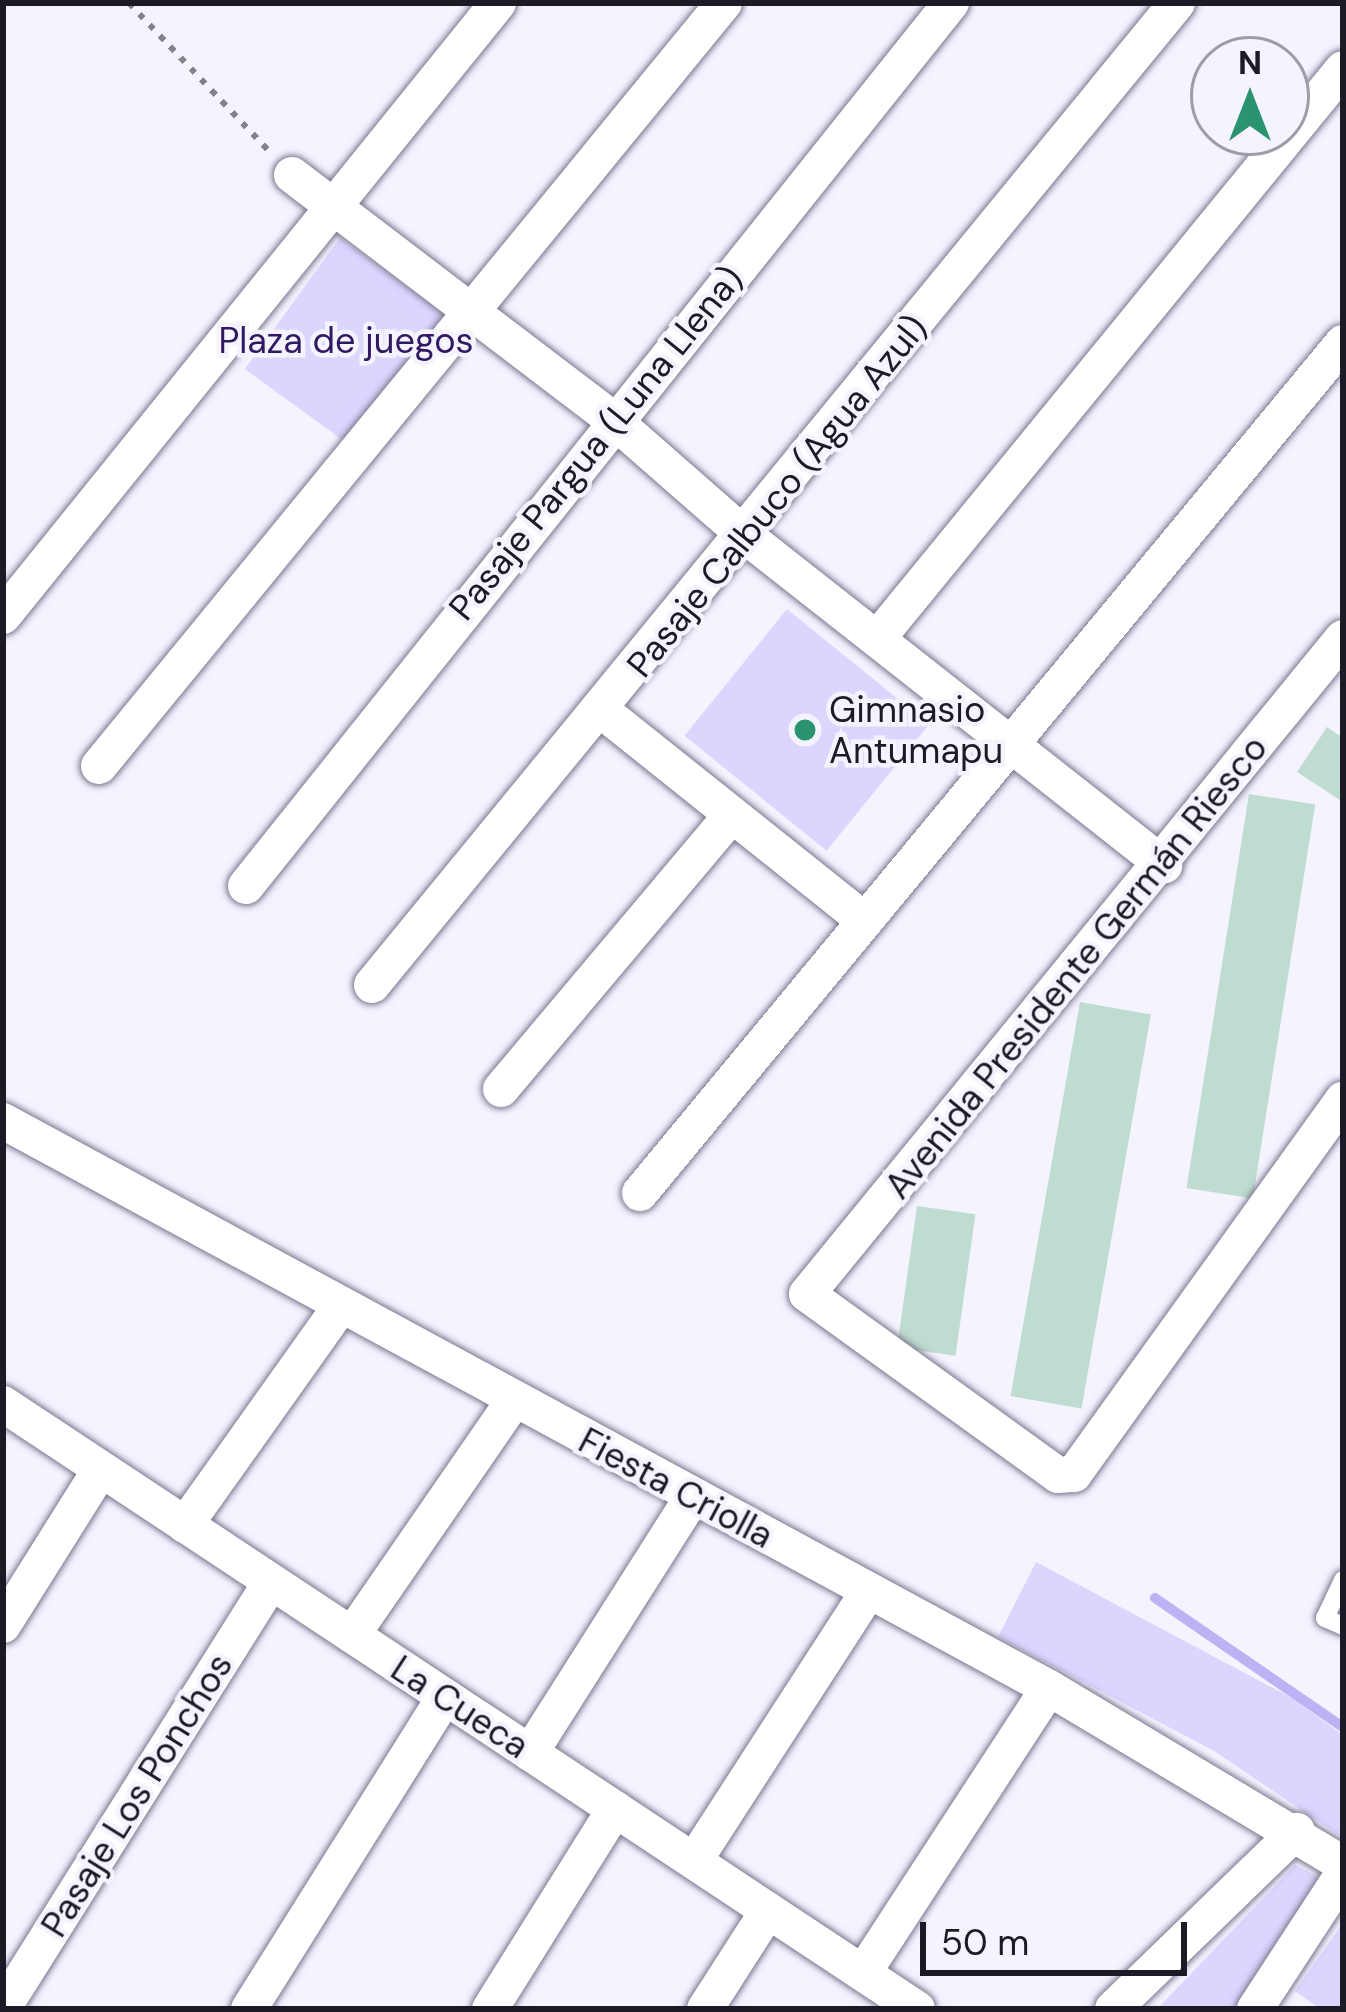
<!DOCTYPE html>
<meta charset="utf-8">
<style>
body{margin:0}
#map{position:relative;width:1346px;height:2012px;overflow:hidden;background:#f4f3fe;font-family:"DM Sans",sans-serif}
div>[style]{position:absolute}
.green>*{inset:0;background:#dcd6ff;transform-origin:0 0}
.stream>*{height:10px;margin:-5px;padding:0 5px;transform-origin:5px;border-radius:5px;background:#bdb2f3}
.building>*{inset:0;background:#bedccf;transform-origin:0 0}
.path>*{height:6px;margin-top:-3px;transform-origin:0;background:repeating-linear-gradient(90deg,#83818c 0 6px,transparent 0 15px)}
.roads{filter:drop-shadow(0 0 3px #7c7890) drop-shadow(0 0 3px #7c7890)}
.lane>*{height:18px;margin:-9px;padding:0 9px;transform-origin:9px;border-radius:9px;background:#fff}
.street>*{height:36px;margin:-18px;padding:0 18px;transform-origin:18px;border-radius:18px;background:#fff}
.dots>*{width:33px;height:33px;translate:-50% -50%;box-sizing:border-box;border:6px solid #f4f3fe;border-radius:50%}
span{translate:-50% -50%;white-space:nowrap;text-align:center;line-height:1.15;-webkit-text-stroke:9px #f4f3fe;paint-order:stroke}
.park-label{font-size:36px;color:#301962}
.street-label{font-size:36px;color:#1c1a24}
.poi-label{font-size:36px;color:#1c1a24}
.left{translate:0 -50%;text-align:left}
.frame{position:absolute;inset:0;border:6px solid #1c1a24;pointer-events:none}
.north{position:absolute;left:1190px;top:36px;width:120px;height:120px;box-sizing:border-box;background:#f4f3fe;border:3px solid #9e9ca7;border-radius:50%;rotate:0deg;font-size:33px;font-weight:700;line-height:48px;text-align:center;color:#1c1a24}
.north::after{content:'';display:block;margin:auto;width:42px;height:54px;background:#2a9370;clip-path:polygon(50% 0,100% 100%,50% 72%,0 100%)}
.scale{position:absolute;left:920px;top:1922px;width:267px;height:54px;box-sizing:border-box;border:6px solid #1c1a24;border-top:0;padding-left:15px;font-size:36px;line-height:42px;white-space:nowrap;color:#1c1a24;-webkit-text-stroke:9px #f4f3fe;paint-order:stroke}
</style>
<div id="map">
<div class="green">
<i style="left:340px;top:238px;width:143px;height:162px;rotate:36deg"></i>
<i style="left:787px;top:609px;width:183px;height:163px;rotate:39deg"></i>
<i style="clip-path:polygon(1036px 1562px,1292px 1698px,1343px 1735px,1343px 1838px,1214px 1751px,998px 1637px)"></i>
<i style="clip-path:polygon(1295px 1865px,1324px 1880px,1233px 2009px,1157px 2009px)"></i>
<i style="clip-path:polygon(1343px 1923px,1343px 2009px,1320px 2009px,1295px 1991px)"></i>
</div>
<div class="stream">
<i style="left:1155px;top:1598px;width:228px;rotate:34.5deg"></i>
</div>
<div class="building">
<i style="clip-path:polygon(1327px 727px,1343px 738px,1343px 802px,1297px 772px)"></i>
<i style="left:1249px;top:794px;width:67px;height:399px;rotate:9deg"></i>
<i style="left:1080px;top:1002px;width:72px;height:400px;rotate:10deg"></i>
<i style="left:917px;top:1206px;width:59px;height:143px;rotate:8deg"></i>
</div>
<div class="path">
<i style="left:129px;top:3px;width:204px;rotate:46.6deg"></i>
</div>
<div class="roads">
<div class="lane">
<i style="left:1343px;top:1580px;width:42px;rotate:115.3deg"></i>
<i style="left:1325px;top:1618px;width:20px;rotate:24deg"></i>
</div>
<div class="street">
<i style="left:292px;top:175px;width:402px;rotate:37.3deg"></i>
<i style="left:612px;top:419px;width:179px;rotate:41.2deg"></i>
<i style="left:747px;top:537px;width:531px;rotate:38.19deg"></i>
<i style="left:3px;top:616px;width:788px;rotate:-51.08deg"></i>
<i style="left:1343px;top:638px;width:847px;rotate:129.25deg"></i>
<i style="left:807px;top:1294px;width:309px;rotate:35.8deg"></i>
<i style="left:1058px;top:1475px;width:16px;rotate:-4deg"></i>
<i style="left:1074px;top:1474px;width:461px;rotate:-54.3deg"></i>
<i style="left:877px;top:639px;width:736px;rotate:-50.73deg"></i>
<i style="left:601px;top:710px;width:338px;rotate:38.6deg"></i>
<i style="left:99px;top:766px;width:986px;rotate:-50.68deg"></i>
<i style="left:246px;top:886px;width:1130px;rotate:-51.4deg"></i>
<i style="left:372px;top:985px;width:1270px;rotate:-50.66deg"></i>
<i style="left:501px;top:1089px;width:358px;rotate:-49.9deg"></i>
<i style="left:3px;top:1121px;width:1190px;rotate:28.46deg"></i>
<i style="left:1049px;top:1688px;width:343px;rotate:30.9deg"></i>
<i style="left:640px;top:1193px;width:1103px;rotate:-50.41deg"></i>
<i style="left:3px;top:1404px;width:1096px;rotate:33.5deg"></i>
<i style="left:185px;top:1525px;width:267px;rotate:-54.6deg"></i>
<i style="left:3px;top:1625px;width:184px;rotate:-57.9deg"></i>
<i style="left:352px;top:1635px;width:282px;rotate:-55.4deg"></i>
<i style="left:530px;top:1753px;width:304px;rotate:-57.6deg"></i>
<i style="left:694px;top:1861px;width:322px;rotate:-57.1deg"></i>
<i style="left:863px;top:1973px;width:340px;rotate:-56.9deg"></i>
<i style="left:3px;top:2008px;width:503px;rotate:-57.83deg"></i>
<i style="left:249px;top:2009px;width:368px;rotate:-57.9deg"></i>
<i style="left:490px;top:2009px;width:236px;rotate:-58deg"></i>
<i style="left:705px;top:2009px;width:117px;rotate:-57.3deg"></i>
<i style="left:1113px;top:2009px;width:256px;rotate:-44.1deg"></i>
<i style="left:1255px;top:2009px;width:161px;rotate:-56.9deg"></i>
</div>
</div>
<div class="dots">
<i style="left:805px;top:730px;background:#2a9370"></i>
</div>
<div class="park-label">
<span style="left:346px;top:341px">Plaza de juegos</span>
</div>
<div class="street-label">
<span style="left:596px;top:443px;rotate:-51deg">Pasaje Pargua (Luna Llena)</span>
<span style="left:777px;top:496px;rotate:-51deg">Pasaje Calbuco (Agua Azul)</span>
<span style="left:1076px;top:967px;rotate:-51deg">Avenida Presidente Germán Riesco</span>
<span style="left:676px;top:1488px;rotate:28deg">Fiesta Criolla</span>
<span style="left:460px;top:1707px;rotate:33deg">La Cueca</span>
<span style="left:137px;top:1795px;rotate:-58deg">Pasaje Los Ponchos</span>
</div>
<div class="poi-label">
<span class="left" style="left:829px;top:730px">Gimnasio<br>Antumapu</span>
</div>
<div class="frame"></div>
<div class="north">N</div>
<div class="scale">50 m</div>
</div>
